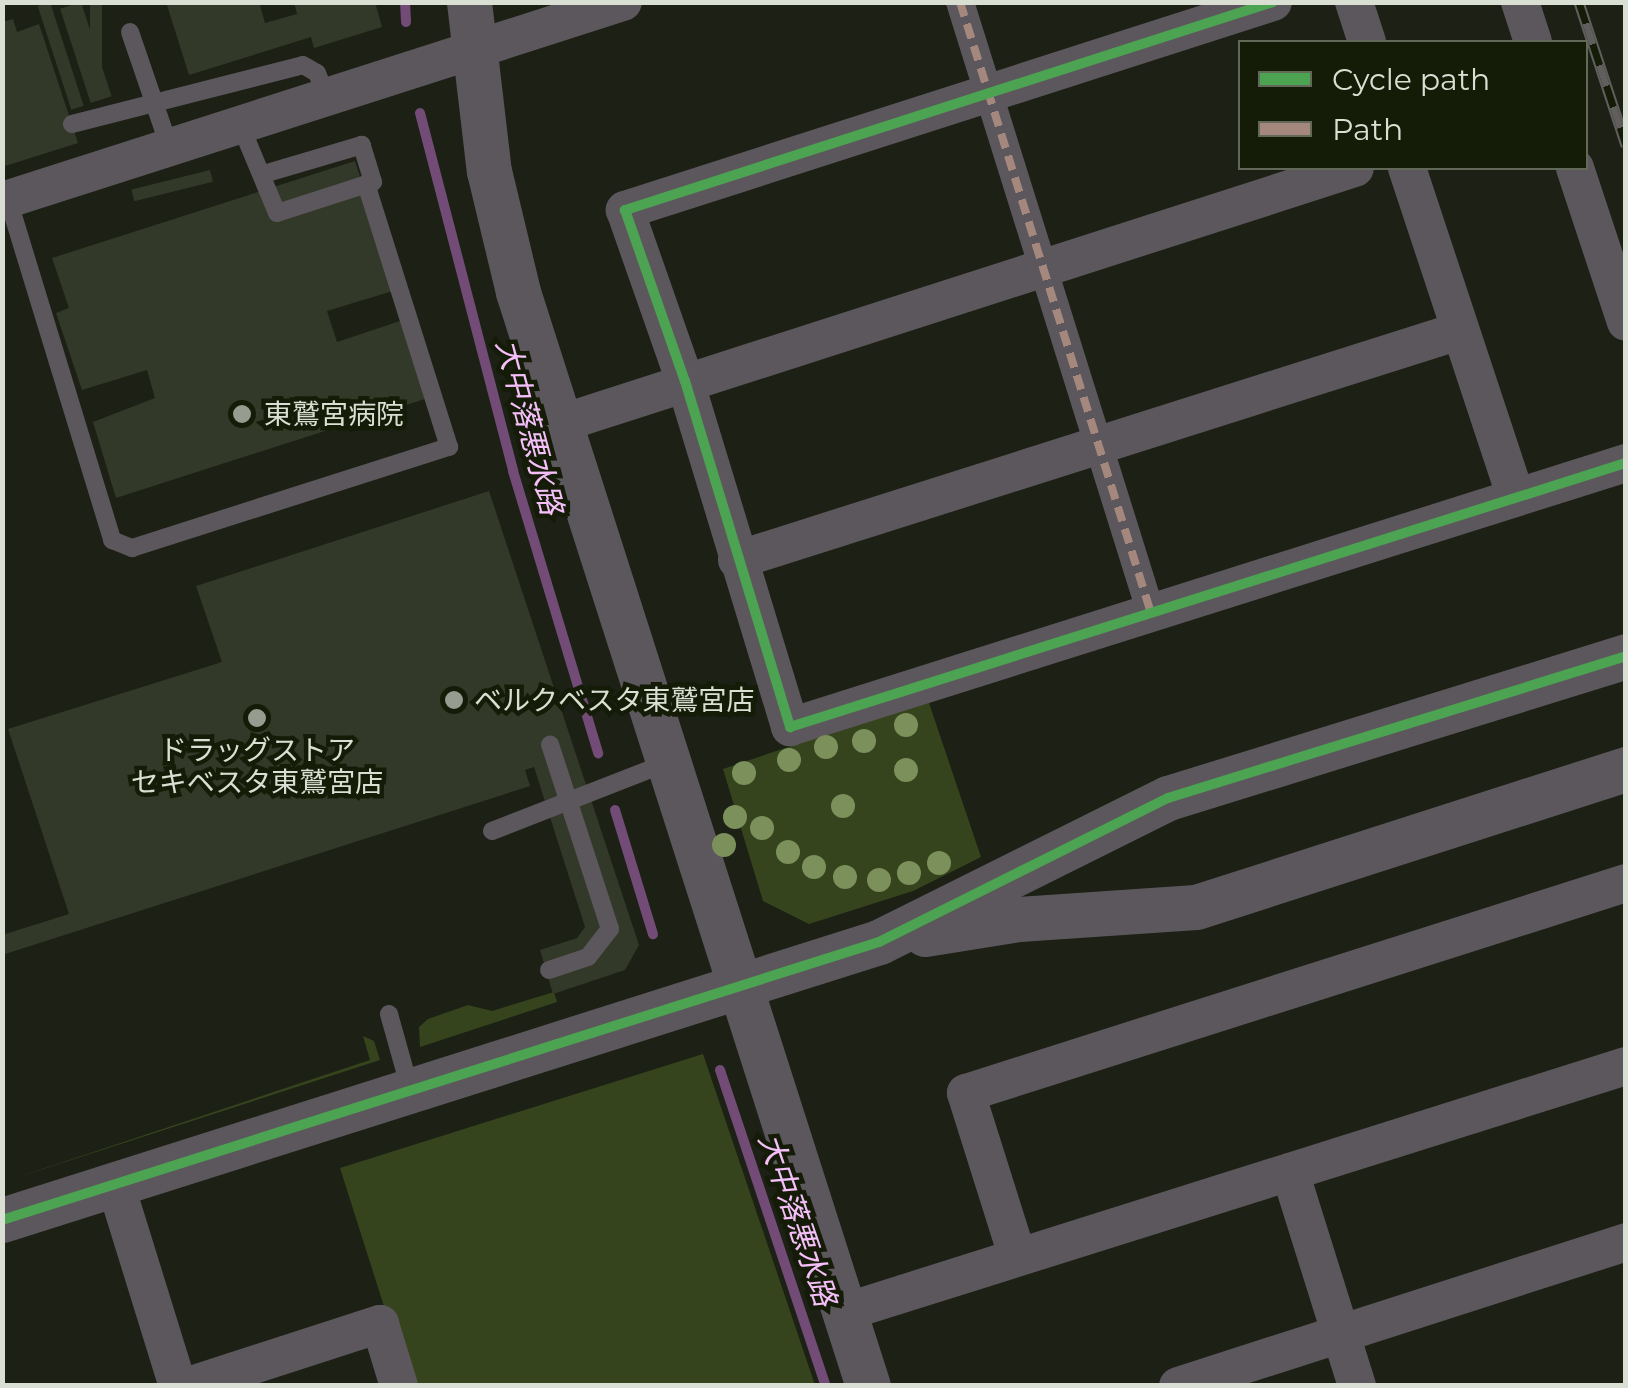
<!DOCTYPE html>
<meta charset="utf-8">
<style>
body{margin:0}
#map{position:relative;width:1628px;height:1388px;overflow:hidden;background:#1c2015;font-family:Montserrat,"Noto Sans JP",sans-serif}
div>[style]{position:absolute}
.green>*{inset:0;background:#36441d}
.stream>*{height:10px;margin:-5px;padding:0 5px;transform-origin:5px;border-radius:5px;background:#724c76}
.building>*{inset:0;background:#333928;transform-origin:0 0}
.service>*{height:18px;margin:-9px;padding:0 9px;transform-origin:9px;border-radius:9px;background:#5c575c}
.pedestrian>*{height:28px;margin:-14px;padding:0 14px;transform-origin:14px;border-radius:14px;background:#5c575c}
.minor>*{height:38px;margin:-19px;padding:0 19px;transform-origin:19px;border-radius:19px;background:#5c575c}
.tertiary>*{height:45px;margin:-22.5px;padding:0 22.5px;transform-origin:22.5px;border-radius:22.5px;background:#5c575c}
.rail>*{height:11px;margin-top:-5.5px;transform-origin:0;background:repeating-linear-gradient(90deg,#141b07 0 22px,#605f5d 0 44px);box-sizing:border-box;border-block:2px solid #605f5d}
.quiet>*{height:8px;margin-top:-4px;transform-origin:0;background:repeating-linear-gradient(90deg,#a5887d 0 15px,transparent 0 23px)}
.cycleway>*{height:10px;margin:-5px;padding:0 5px;transform-origin:5px;border-radius:5px;background:#4ca352}
.trees>*{width:24px;height:24px;margin:-12px;border-radius:50%;background:#7b905a}
.dots>*{width:28px;height:28px;translate:-50% -50%;box-sizing:border-box;border:5px solid #141b07;border-radius:50%}
span{translate:-50% -50%;white-space:nowrap;text-align:center;line-height:1.15;-webkit-text-stroke:9px #141b07;paint-order:stroke}
.poi-label{font-size:28px;color:#d9dfd2}
.left{translate:0 -50%;text-align:left}
.water-label{font-size:30px;color:#f5c0fa;font-style:italic}
.frame{position:absolute;inset:0;border:5px solid #d9dfd2;pointer-events:none}
.legend{position:absolute;left:1238px;top:40px;width:350px;height:130px;box-sizing:border-box;background:#141b07;border:2px solid #636958;margin:0;padding:12px 18px;list-style:none;font-size:30px;color:#d9dfd2}
.legend li{display:flex;align-items:center;gap:20px;height:50px}
.legend b{width:50px;border:2px solid #636958}
</style>
<div id="map">
<div class="green">
<i style="clip-path:polygon(928px 700px,981px 857px,913px 891px,809px 924px,763px 901px,723px 769px)"></i>
<i style="clip-path:polygon(554px 992px,557px 1002px,420px 1047px,419px 1027px,428px 1019px,468px 1005px,492px 1011px)"></i>
<i style="clip-path:polygon(363px 1036px,374px 1041px,380px 1060px,3px 1182px,370px 1060px)"></i>
<i style="clip-path:polygon(703px 1054px,815px 1385px,409px 1385px,340px 1168px)"></i>
</div>
<div class="stream">
<i style="left:405px;top:2px;width:20px;rotate:87deg"></i>
<i style="left:420px;top:113px;width:370px;rotate:75.4deg"></i>
<i style="left:513px;top:471px;width:295px;rotate:73.2deg"></i>
<i style="left:615px;top:810px;width:130px;rotate:73deg"></i>
<i style="left:720px;top:1070px;width:333px;rotate:71.5deg"></i>
</div>
<div class="building">
<i style="left:50px;top:2px;width:109px;height:13px;rotate:72deg"></i>
<i style="left:81px;top:2px;width:99px;height:22px;rotate:72deg"></i>
<i style="left:90px;top:2px;width:12px;height:96px"></i>
<i style="clip-path:polygon(166px 2px,259px 2px,265px 23px,297px 14px,294px 2px,375px 2px,382px 27px,314px 48px,311px 37px,189px 75px)"></i>
<i style="clip-path:polygon(13px 19px,17px 32px,39px 24px,78px 143px,2px 167px,2px 22px)"></i>
<i style="clip-path:polygon(355px 161px,396px 290px,327px 311px,337px 342px,406px 319px,431px 397px,116px 498px,93px 422px,155px 398px,147px 370px,82px 390px,56px 313px,69px 308px,52px 258px)"></i>
<i style="left:210px;top:170px;width:12px;height:81px;rotate:76deg"></i>
<i style="clip-path:polygon(489px 491px,639px 945px,625px 970px,553px 994px,540px 950px,577px 938px,585px 927px,534px 767px,525px 770px,530px 786px,2px 955px,2px 935px,69px 914px,8px 729px,222px 662px,196px 586px)"></i>
</div>
<div class="service">
<i style="left:130px;top:32px;width:120px;rotate:71.1deg"></i>
<i style="left:72px;top:124px;width:238px;rotate:-14.3deg"></i>
<i style="left:303px;top:65px;width:16px;rotate:30deg"></i>
<i style="left:317px;top:73px;width:24px;rotate:68deg"></i>
<i style="left:240px;top:124px;width:96px;rotate:67.4deg"></i>
<i style="left:277px;top:213px;width:101px;rotate:-17.9deg"></i>
<i style="left:373px;top:182px;width:39px;rotate:-107deg"></i>
<i style="left:362px;top:145px;width:102px;rotate:163.5deg"></i>
<i style="left:8px;top:199px;width:357px;rotate:73deg"></i>
<i style="left:112px;top:540px;width:22px;rotate:22deg"></i>
<i style="left:132px;top:548px;width:333px;rotate:-17.7deg"></i>
<i style="left:449px;top:447px;width:276px;rotate:-107.5deg"></i>
<i style="left:492px;top:831px;width:190px;rotate:-21.3deg"></i>
<i style="left:549px;top:970px;width:41px;rotate:-18.4deg"></i>
<i style="left:588px;top:957px;width:36px;rotate:-52deg"></i>
<i style="left:610px;top:929px;width:194px;rotate:-108deg"></i>
<i style="left:389px;top:1014px;width:78px;rotate:74.4deg"></i>
</div>
<div class="pedestrian">
<i style="left:960px;top:2px;width:640px;rotate:72.64deg"></i>
</div>
<div class="minor">
<i style="left:1273px;top:2px;width:681px;rotate:162.2deg"></i>
<i style="left:625px;top:210px;width:181px;rotate:70.7deg"></i>
<i style="left:685px;top:381px;width:362px;rotate:73.1deg"></i>
<i style="left:790px;top:727px;width:877px;rotate:-17.53deg"></i>
<i style="left:1354px;top:2px;width:42px;rotate:72deg"></i>
<i style="left:1520px;top:2px;width:42px;rotate:72deg"></i>
<i style="left:1407px;top:168px;width:347px;rotate:71.7deg"></i>
<i style="left:1575px;top:168px;width:162px;rotate:71.7deg"></i>
<i style="left:2px;top:201px;width:652px;rotate:-17.77deg"></i>
<i style="left:559px;top:424px;width:836px;rotate:-17.83deg"></i>
<i style="left:737px;top:560px;width:757px;rotate:-17.6deg"></i>
<i style="left:1290px;top:1172px;width:224px;rotate:72.6deg"></i>
<i style="left:115px;top:1183px;width:213px;rotate:72.8deg"></i>
<i style="left:1017px;top:1255px;width:170px;rotate:-107.5deg"></i>
<i style="left:966px;top:1093px;width:693px;rotate:-17.65deg"></i>
<i style="left:845px;top:1312px;width:819px;rotate:-17.48deg"></i>
<i style="left:188px;top:1386px;width:202px;rotate:-17.9deg"></i>
<i style="left:380px;top:1324px;width:65px;rotate:73deg"></i>
<i style="left:1178px;top:1386px;width:471px;rotate:-17.8deg"></i>
</div>
<div class="tertiary">
<i style="left:469px;top:2px;width:170px;rotate:83.3deg"></i>
<i style="left:489px;top:171px;width:124px;rotate:76.5deg"></i>
<i style="left:518px;top:292px;width:1149px;rotate:72.26deg"></i>
<i style="left:925px;top:934px;width:95px;rotate:-9.1deg"></i>
<i style="left:1019px;top:919px;width:177px;rotate:-3.9deg"></i>
<i style="left:1196px;top:907px;width:452px;rotate:-17.8deg"></i>
<i style="left:2px;top:1220px;width:920px;rotate:-17.59deg"></i>
<i style="left:879px;top:942px;width:323px;rotate:-26.5deg"></i>
<i style="left:1168px;top:798px;width:480px;rotate:-17.2deg"></i>
</div>
<div class="rail">
<i style="left:1579px;top:2px;width:151px;rotate:71.8deg"></i>
</div>
<div class="quiet">
<i style="left:960px;top:2px;width:640px;rotate:72.64deg"></i>
</div>
<div class="cycleway">
<i style="left:1273px;top:2px;width:681px;rotate:162.2deg"></i>
<i style="left:625px;top:210px;width:181px;rotate:70.7deg"></i>
<i style="left:685px;top:381px;width:362px;rotate:73.1deg"></i>
<i style="left:790px;top:727px;width:877px;rotate:-17.53deg"></i>
<i style="left:2px;top:1220px;width:920px;rotate:-17.59deg"></i>
<i style="left:879px;top:942px;width:323px;rotate:-26.5deg"></i>
<i style="left:1168px;top:798px;width:480px;rotate:-17.2deg"></i>
</div>
<div class="trees">
<i style="left:906px;top:725px"></i>
<i style="left:864px;top:741px"></i>
<i style="left:826px;top:747px"></i>
<i style="left:789px;top:760px"></i>
<i style="left:906px;top:770px"></i>
<i style="left:744px;top:773px"></i>
<i style="left:843px;top:806px"></i>
<i style="left:735px;top:817px"></i>
<i style="left:762px;top:828px"></i>
<i style="left:724px;top:845px"></i>
<i style="left:788px;top:852px"></i>
<i style="left:939px;top:863px"></i>
<i style="left:814px;top:867px"></i>
<i style="left:909px;top:873px"></i>
<i style="left:845px;top:877px"></i>
<i style="left:879px;top:880px"></i>
</div>
<div class="dots">
<i style="left:242px;top:414px;background:#979c90"></i>
<i style="left:454px;top:700px;background:#979c90"></i>
<i style="left:257px;top:718px;background:#979c90"></i>
</div>
<div class="poi-label">
<span class="left" style="left:264px;top:414px">東鷲宮病院</span>
<span class="left" style="left:474px;top:700px">ベルクベスタ東鷲宮店</span>
<span style="left:257px;top:766px">ドラッグストア<br>セキベスタ東鷲宮店</span>
</div>
<div class="water-label">
<span style="left:529px;top:427px;rotate:75deg">大中落悪水路</span>
<span style="left:797px;top:1220px;rotate:71deg">大中落悪水路</span>
</div>
<div class="frame"></div>
<ul class="legend">
<li><b style="height:12px;background:#4ca352"></b>Cycle path</li>
<li><b style="height:12px;background:#a5887d"></b>Path</li>
</ul>
</div>
